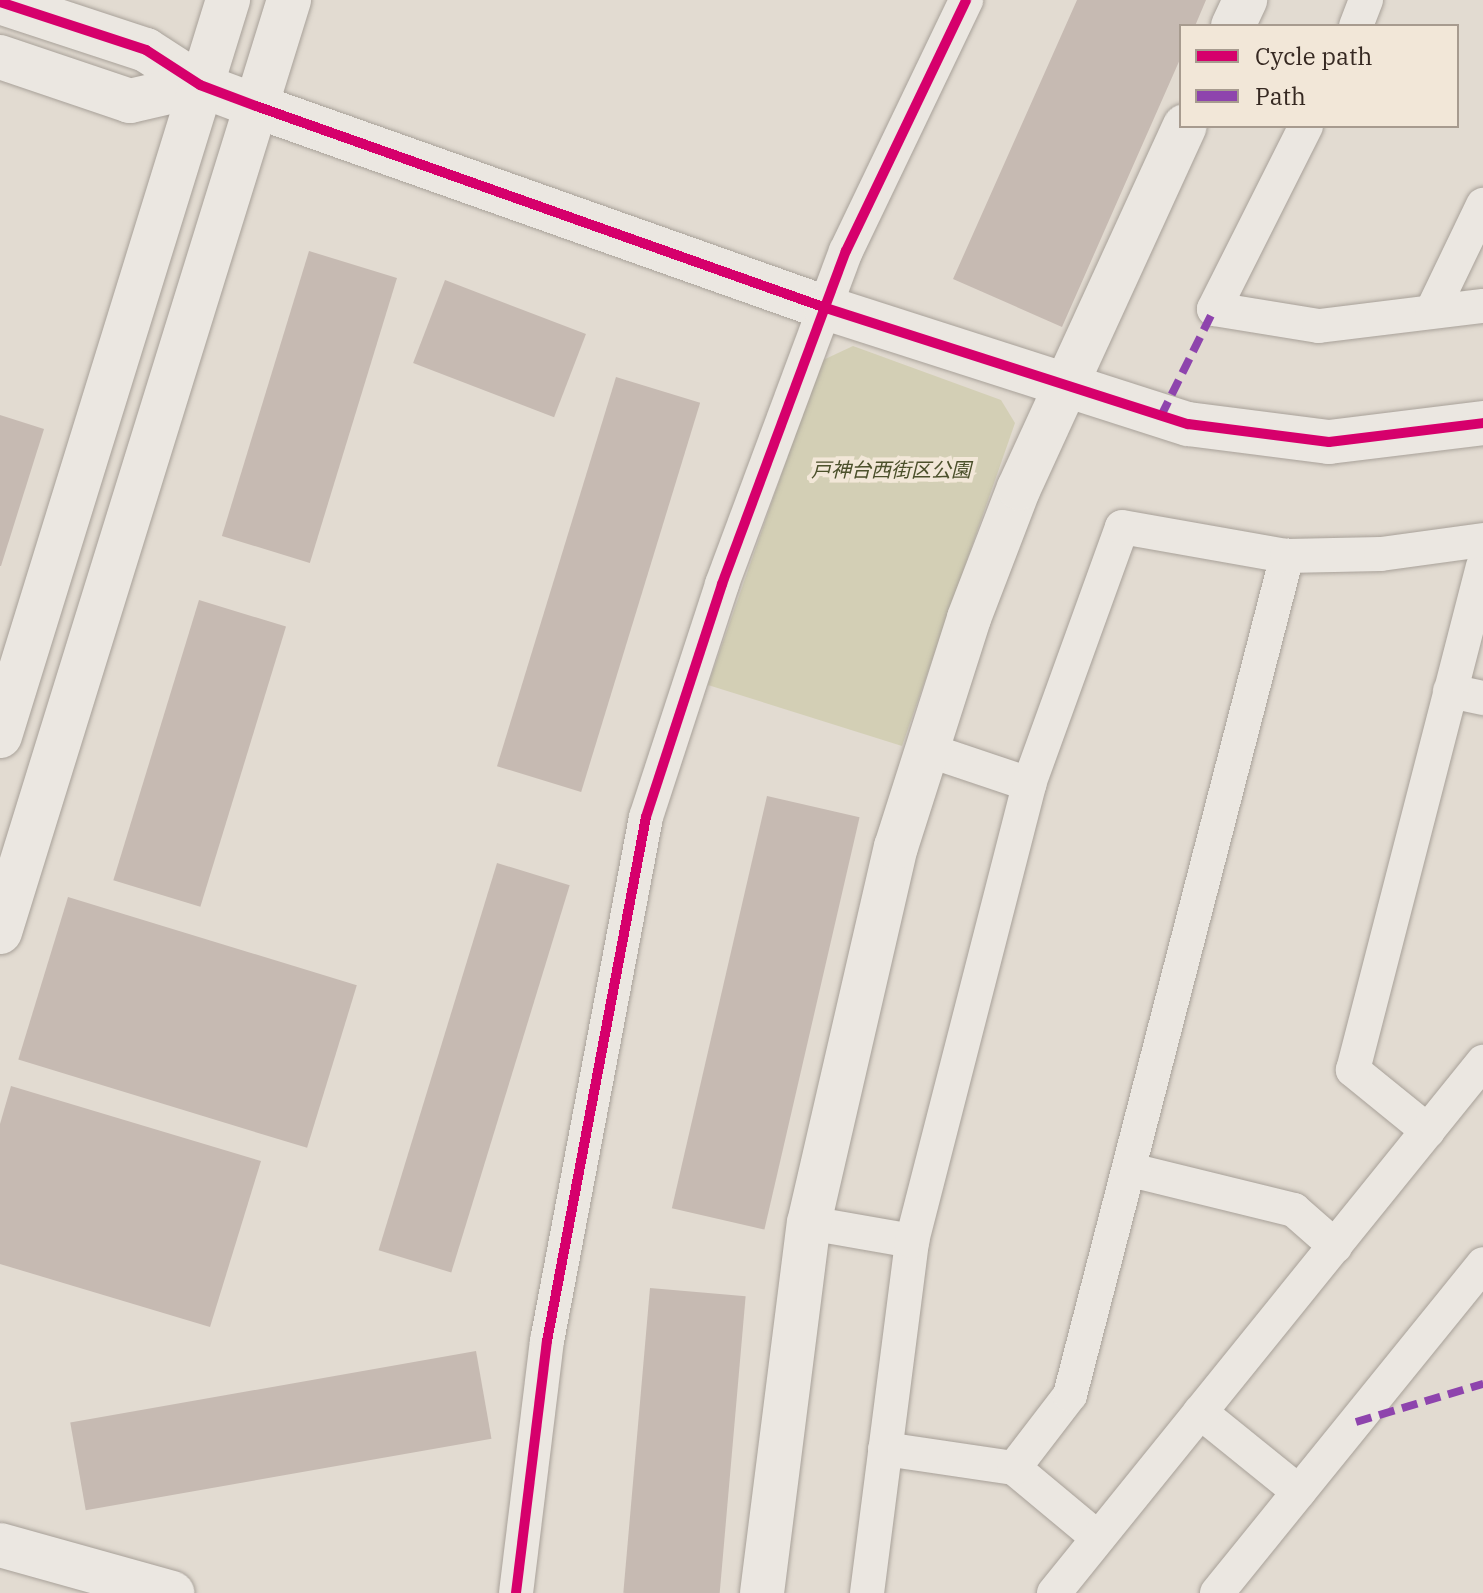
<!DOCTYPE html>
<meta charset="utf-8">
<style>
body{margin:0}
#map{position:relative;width:1483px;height:1593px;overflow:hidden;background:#e2dbd1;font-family:"IBM Plex Serif","Noto Sans JP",serif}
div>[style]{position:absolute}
.green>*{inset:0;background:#d3cfb5}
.building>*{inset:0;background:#c6bab2;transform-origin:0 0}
.roads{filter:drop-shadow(0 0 2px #a8a199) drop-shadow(0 0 2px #a8a199)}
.minor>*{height:34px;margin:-17px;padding:0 17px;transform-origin:17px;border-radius:17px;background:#ebe7e1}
.tertiary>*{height:44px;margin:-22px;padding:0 22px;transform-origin:22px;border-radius:22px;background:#ebe7e1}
.quiet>*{height:8px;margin-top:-4px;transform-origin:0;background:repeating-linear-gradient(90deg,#8e44ad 0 16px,transparent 0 24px)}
.cycleway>*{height:10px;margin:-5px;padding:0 5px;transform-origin:5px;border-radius:5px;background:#d6006c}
span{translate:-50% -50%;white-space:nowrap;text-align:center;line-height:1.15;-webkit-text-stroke:8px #f2e7d8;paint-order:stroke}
.park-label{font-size:20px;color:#4b502b;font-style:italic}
.legend{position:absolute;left:1179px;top:24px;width:280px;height:104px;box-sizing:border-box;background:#f2e7d8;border:2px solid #a79b8f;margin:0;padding:10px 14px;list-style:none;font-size:24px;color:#362922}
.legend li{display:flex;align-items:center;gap:16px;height:40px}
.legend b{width:40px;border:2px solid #a79b8f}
</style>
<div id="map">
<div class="green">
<i style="clip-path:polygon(853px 346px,1001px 400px,1015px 423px,902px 746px,708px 685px,821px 361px)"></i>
</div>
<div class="building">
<i style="clip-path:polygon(1077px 0,1206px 0,1195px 26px,1181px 26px,1181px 57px,1062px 327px,953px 279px)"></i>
<i style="left:309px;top:251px;width:92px;height:298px;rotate:17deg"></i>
<i style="left:445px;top:280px;width:151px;height:89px;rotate:21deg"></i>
<i style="left:616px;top:377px;width:88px;height:407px;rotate:17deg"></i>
<i style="clip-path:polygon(0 415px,44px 429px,1px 566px,0 566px)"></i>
<i style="left:199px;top:600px;width:91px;height:293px;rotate:17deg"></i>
<i style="left:767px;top:796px;width:95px;height:423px;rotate:13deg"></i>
<i style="left:497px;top:863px;width:76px;height:405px;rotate:17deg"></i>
<i style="left:68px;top:897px;width:302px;height:170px;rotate:17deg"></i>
<i style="clip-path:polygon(11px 1086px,261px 1161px,210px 1327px,0 1264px,0 1124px)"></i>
<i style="left:650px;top:1288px;width:96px;height:306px;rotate:5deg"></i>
<i style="left:476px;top:1351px;width:89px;height:412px;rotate:80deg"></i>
</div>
<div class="roads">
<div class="minor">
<i style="left:1356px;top:26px;width:28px;rotate:-69deg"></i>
<i style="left:1306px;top:126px;width:205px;rotate:116.7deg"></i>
<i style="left:1214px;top:309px;width:106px;rotate:9.2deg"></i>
<i style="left:1319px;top:326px;width:165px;rotate:-7deg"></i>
<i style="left:1432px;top:311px;width:118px;rotate:-64.3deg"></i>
<i style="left:1450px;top:691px;width:34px;rotate:12deg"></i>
<i style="left:928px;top:750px;width:107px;rotate:18.6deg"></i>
<i style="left:1428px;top:1131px;width:97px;rotate:-140.9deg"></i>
<i style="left:1353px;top:1070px;width:520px;rotate:-75.54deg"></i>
<i style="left:1131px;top:1170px;width:168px;rotate:13.8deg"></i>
<i style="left:1294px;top:1210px;width:55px;rotate:41.3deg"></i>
<i style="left:809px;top:1223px;width:105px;rotate:9.9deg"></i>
<i style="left:1200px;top:1412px;width:127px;rotate:38.9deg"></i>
<i style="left:885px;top:1449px;width:130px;rotate:8.4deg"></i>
<i style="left:1014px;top:1468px;width:109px;rotate:39.8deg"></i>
<i style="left:1014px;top:1468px;width:92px;rotate:-52.5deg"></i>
<i style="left:1070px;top:1395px;width:867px;rotate:-75.5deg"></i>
<i style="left:516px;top:1593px;width:254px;rotate:-83deg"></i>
<i style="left:547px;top:1341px;width:533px;rotate:-79.3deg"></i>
<i style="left:646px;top:817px;width:245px;rotate:-71.9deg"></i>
<i style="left:722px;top:584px;width:355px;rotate:-69.6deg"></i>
<i style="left:846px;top:251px;width:278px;rotate:-64.4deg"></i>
<i style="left:867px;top:1593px;width:355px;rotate:-82.7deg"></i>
<i style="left:912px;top:1241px;width:472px;rotate:-75.6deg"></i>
<i style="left:1029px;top:784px;width:273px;rotate:-70.1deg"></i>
<i style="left:1122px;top:527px;width:168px;rotate:10deg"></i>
<i style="left:1287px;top:556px;width:94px;rotate:-1.2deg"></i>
<i style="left:1381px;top:554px;width:103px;rotate:-7.8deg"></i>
<i style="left:1054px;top:1593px;width:683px;rotate:-51.06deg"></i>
<i style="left:1217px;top:1593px;width:423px;rotate:-51deg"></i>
</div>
<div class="tertiary">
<i style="left:0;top:2px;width:154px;rotate:18.2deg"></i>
<i style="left:146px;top:50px;width:64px;rotate:32.9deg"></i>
<i style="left:200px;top:85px;width:60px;rotate:20.6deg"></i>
<i style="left:256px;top:106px;width:605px;rotate:19.51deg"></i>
<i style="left:826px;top:308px;width:380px;rotate:17.8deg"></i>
<i style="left:1188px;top:424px;width:142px;rotate:7.3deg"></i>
<i style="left:1329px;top:442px;width:155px;rotate:-7deg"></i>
<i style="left:1233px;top:26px;width:29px;rotate:-65deg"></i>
<i style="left:0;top:57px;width:137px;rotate:18.7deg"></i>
<i style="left:130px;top:101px;width:72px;rotate:-12.9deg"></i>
<i style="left:0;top:736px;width:771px;rotate:-72.79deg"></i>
<i style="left:0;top:932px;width:976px;rotate:-72.77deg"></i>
<i style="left:0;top:1545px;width:179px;rotate:15.6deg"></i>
<i style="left:762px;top:1593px;width:373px;rotate:-82.8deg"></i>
<i style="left:809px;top:1223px;width:386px;rotate:-77deg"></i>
<i style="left:896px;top:847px;width:240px;rotate:-72.3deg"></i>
<i style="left:969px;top:618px;width:139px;rotate:-69deg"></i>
<i style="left:1019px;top:488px;width:398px;rotate:-65.4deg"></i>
</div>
</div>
<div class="quiet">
<i style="left:1161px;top:416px;width:119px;rotate:-63.6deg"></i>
<i style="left:1356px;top:1422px;width:133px;rotate:-16.7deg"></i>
</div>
<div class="cycleway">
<i style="left:0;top:2px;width:154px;rotate:18.2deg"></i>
<i style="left:146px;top:50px;width:64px;rotate:32.9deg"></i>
<i style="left:200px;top:85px;width:60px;rotate:20.6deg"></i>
<i style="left:256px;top:106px;width:605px;rotate:19.51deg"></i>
<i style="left:826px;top:308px;width:380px;rotate:17.8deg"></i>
<i style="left:1188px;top:424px;width:142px;rotate:7.3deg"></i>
<i style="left:1329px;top:442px;width:155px;rotate:-7deg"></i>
<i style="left:516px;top:1593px;width:254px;rotate:-83deg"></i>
<i style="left:547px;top:1341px;width:533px;rotate:-79.3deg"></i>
<i style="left:646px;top:817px;width:245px;rotate:-71.9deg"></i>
<i style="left:722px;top:584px;width:355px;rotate:-69.6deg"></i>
<i style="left:846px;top:251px;width:278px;rotate:-64.4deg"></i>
</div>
<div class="park-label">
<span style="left:891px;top:469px">戸神台西街区公園</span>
</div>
<ul class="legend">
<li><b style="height:10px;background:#d6006c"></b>Cycle path</li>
<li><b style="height:10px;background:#8e44ad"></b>Path</li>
</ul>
</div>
